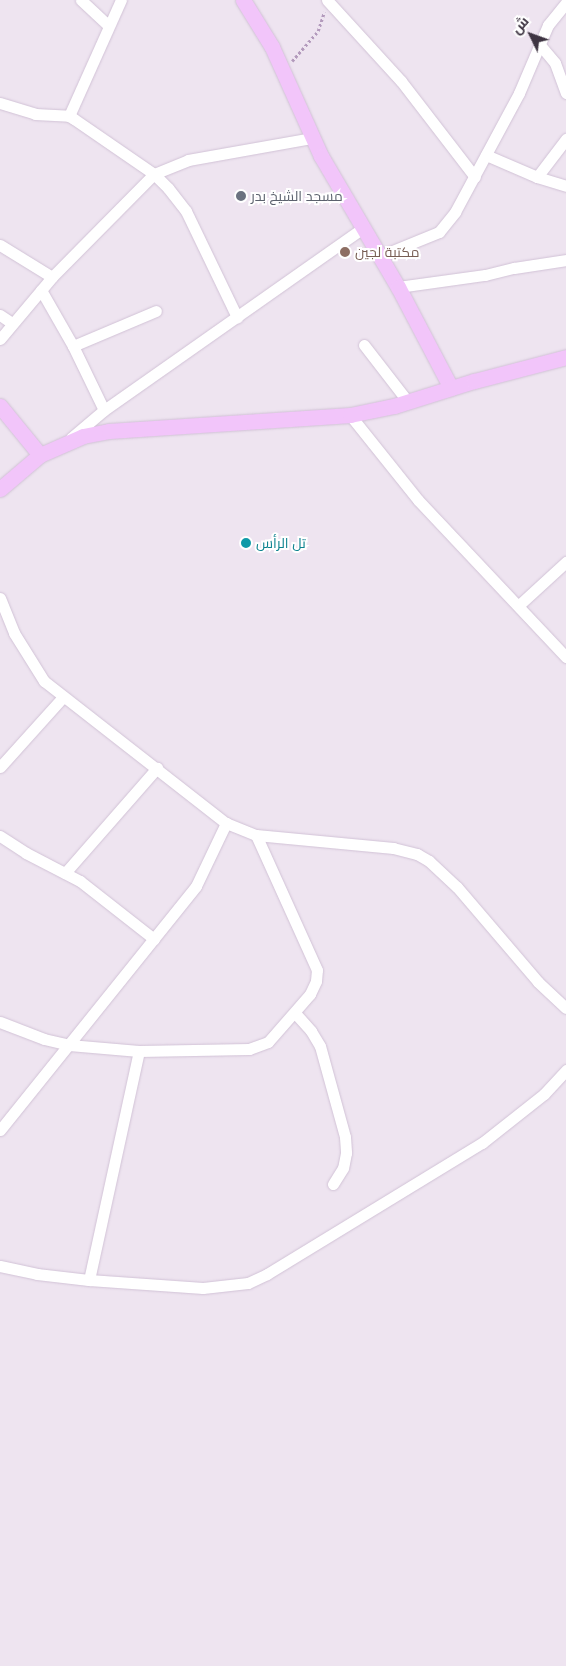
<!DOCTYPE html>
<meta charset="utf-8">
<style>
body{margin:0}
#map{position:relative;width:566px;height:1666px;overflow:hidden;background:#eee4f0;font-family:Mulish,Cairo,sans-serif}
div>[style]{position:absolute}
.path>*{height:2.5px;margin-top:-1.25px;transform-origin:0;background:repeating-linear-gradient(90deg,#b39abc 0 2.5px,transparent 0 5px)}
.roads{filter:drop-shadow(0 0 1px #d1c2d6) drop-shadow(0 0 1px #d1c2d6)}
.street>*{height:11px;margin:-5.5px;padding:0 5.5px;transform-origin:5.5px;border-radius:5.5px;background:#fff}
.secondary>*{height:15px;margin:-7.5px;padding:0 7.5px;transform-origin:7.5px;border-radius:7.5px;background:#f2c5fa}
.dots>*{width:14px;height:14px;translate:-50% -50%;box-sizing:border-box;border:2px solid #fff;border-radius:50%}
span{translate:-50% -50%;white-space:nowrap;text-align:center;line-height:1.15;-webkit-text-stroke:4px #fff;paint-order:stroke}
.worship-label{font-size:14px;color:#5b616d}
.left{translate:0 -50%;text-align:left}
.education-label{font-size:14px;color:#785e54}
.culture-label{font-size:14px;color:#0d838f}
.north{position:absolute;left:506px;top:10px;width:50px;height:50px;-webkit-text-stroke:4px #fff;paint-order:stroke;rotate:312deg;font-size:14px;font-weight:700;line-height:20px;text-align:center;color:#3e3442}
.north::after{content:'';display:block;margin:auto;width:18px;height:22px;background:#3e3442;clip-path:polygon(50% 0,100% 100%,50% 72%,0 100%)}
</style>
<div id="map">
<div class="path">
<i style="left:292px;top:61px;width:40px;rotate:-49deg"></i>
<i style="left:318px;top:31px;width:20px;rotate:-72deg"></i>
</div>
<div class="roads">
<div class="street">
<i style="left:81px;top:0;width:37px;rotate:43deg"></i>
<i style="left:327px;top:0;width:110px;rotate:47.6deg"></i>
<i style="left:401px;top:81px;width:121px;rotate:52.4deg"></i>
<i style="left:540px;top:45px;width:23px;rotate:50deg"></i>
<i style="left:555px;top:63px;width:32px;rotate:70deg"></i>
<i style="left:0;top:103px;width:37px;rotate:17deg"></i>
<i style="left:35px;top:114px;width:34px;rotate:3deg"></i>
<i style="left:69px;top:116px;width:6px;rotate:31deg"></i>
<i style="left:74px;top:119px;width:97px;rotate:34.5deg"></i>
<i style="left:154px;top:174px;width:20px;rotate:45deg"></i>
<i style="left:168px;top:188px;width:29px;rotate:52deg"></i>
<i style="left:186px;top:211px;width:118px;rotate:64.3deg"></i>
<i style="left:69px;top:116px;width:127px;rotate:-65.9deg"></i>
<i style="left:486px;top:155px;width:56px;rotate:23.3deg"></i>
<i style="left:537px;top:177px;width:30px;rotate:17deg"></i>
<i style="left:537px;top:177px;width:48px;rotate:-52.7deg"></i>
<i style="left:0;top:245px;width:61px;rotate:31.6deg"></i>
<i style="left:380px;top:256px;width:64px;rotate:-22.1deg"></i>
<i style="left:439px;top:232px;width:26px;rotate:-51deg"></i>
<i style="left:455px;top:212px;width:135px;rotate:-61.7deg"></i>
<i style="left:519px;top:93px;width:74px;rotate:-66.9deg"></i>
<i style="left:548px;top:25px;width:28px;rotate:-51deg"></i>
<i style="left:398px;top:287px;width:88px;rotate:-7.9deg"></i>
<i style="left:485px;top:275px;width:30px;rotate:-14deg"></i>
<i style="left:514px;top:268px;width:53px;rotate:-8.7deg"></i>
<i style="left:41px;top:290px;width:64px;rotate:60.3deg"></i>
<i style="left:73px;top:346px;width:71px;rotate:64.2deg"></i>
<i style="left:0;top:315px;width:14px;rotate:34deg"></i>
<i style="left:0;top:339px;width:81px;rotate:-50deg"></i>
<i style="left:52px;top:277px;width:145px;rotate:-45.3deg"></i>
<i style="left:154px;top:174px;width:37px;rotate:-22deg"></i>
<i style="left:188px;top:160px;width:125px;rotate:-10.1deg"></i>
<i style="left:364px;top:345px;width:72px;rotate:52.3deg"></i>
<i style="left:73px;top:346px;width:90px;rotate:-22.9deg"></i>
<i style="left:350px;top:415px;width:109px;rotate:51.3deg"></i>
<i style="left:418px;top:500px;width:216px;rotate:46.7deg"></i>
<i style="left:71px;top:438px;width:43px;rotate:-40.3deg"></i>
<i style="left:104px;top:410px;width:317px;rotate:-35.1deg"></i>
<i style="left:0;top:598px;width:38px;rotate:68deg"></i>
<i style="left:14px;top:633px;width:57px;rotate:58deg"></i>
<i style="left:44px;top:681px;width:231px;rotate:38deg"></i>
<i style="left:226px;top:823px;width:32px;rotate:22deg"></i>
<i style="left:256px;top:835px;width:138px;rotate:5.4deg"></i>
<i style="left:393px;top:848px;width:25px;rotate:14deg"></i>
<i style="left:417px;top:854px;width:14px;rotate:30deg"></i>
<i style="left:429px;top:861px;width:38px;rotate:43deg"></i>
<i style="left:457px;top:887px;width:125px;rotate:49.5deg"></i>
<i style="left:538px;top:982px;width:38px;rotate:43deg"></i>
<i style="left:519px;top:605px;width:64px;rotate:-42.5deg"></i>
<i style="left:0;top:767px;width:94px;rotate:-48deg"></i>
<i style="left:0;top:836px;width:31px;rotate:33deg"></i>
<i style="left:26px;top:853px;width:61px;rotate:27.4deg"></i>
<i style="left:80px;top:881px;width:94px;rotate:38.1deg"></i>
<i style="left:65px;top:873px;width:140px;rotate:-48.8deg"></i>
<i style="left:295px;top:1013px;width:24px;rotate:48deg"></i>
<i style="left:311px;top:1031px;width:17px;rotate:59deg"></i>
<i style="left:320px;top:1046px;width:94px;rotate:74.6deg"></i>
<i style="left:345px;top:1137px;width:16px;rotate:86deg"></i>
<i style="left:346px;top:1153px;width:15px;rotate:101deg"></i>
<i style="left:343px;top:1168px;width:19px;rotate:122deg"></i>
<i style="left:0;top:1022px;width:47px;rotate:21.1deg"></i>
<i style="left:44px;top:1039px;width:26px;rotate:13deg"></i>
<i style="left:69px;top:1045px;width:70px;rotate:4.9deg"></i>
<i style="left:139px;top:1051px;width:110px;rotate:-1deg"></i>
<i style="left:249px;top:1049px;width:20px;rotate:-20deg"></i>
<i style="left:268px;top:1042px;width:64px;rotate:-48.8deg"></i>
<i style="left:310px;top:994px;width:14px;rotate:-65deg"></i>
<i style="left:316px;top:981px;width:11px;rotate:-85deg"></i>
<i style="left:317px;top:970px;width:148px;rotate:-114.3deg"></i>
<i style="left:0;top:1130px;width:313px;rotate:-51.2deg"></i>
<i style="left:196px;top:886px;width:70px;rotate:-64.5deg"></i>
<i style="left:0;top:1266px;width:38px;rotate:12deg"></i>
<i style="left:37px;top:1274px;width:52px;rotate:6.6deg"></i>
<i style="left:89px;top:1280px;width:234px;rotate:-77.7deg"></i>
<i style="left:89px;top:1280px;width:114px;rotate:4deg"></i>
<i style="left:203px;top:1288px;width:45px;rotate:-6.3deg"></i>
<i style="left:248px;top:1283px;width:21px;rotate:-25deg"></i>
<i style="left:267px;top:1274px;width:252px;rotate:-31.4deg"></i>
<i style="left:482px;top:1143px;width:79px;rotate:-38.3deg"></i>
<i style="left:544px;top:1094px;width:33px;rotate:-47deg"></i>
</div>
<div class="secondary">
<i style="left:243px;top:0;width:55px;rotate:58.3deg"></i>
<i style="left:272px;top:47px;width:120px;rotate:65.8deg"></i>
<i style="left:321px;top:156px;width:152px;rotate:59.6deg"></i>
<i style="left:398px;top:287px;width:114px;rotate:62.3deg"></i>
<i style="left:0;top:406px;width:63px;rotate:50.8deg"></i>
<i style="left:0;top:489px;width:52px;rotate:-40.4deg"></i>
<i style="left:40px;top:455px;width:47px;rotate:-23.8deg"></i>
<i style="left:83px;top:436px;width:26px;rotate:-11deg"></i>
<i style="left:109px;top:431px;width:242px;rotate:-3.8deg"></i>
<i style="left:350px;top:415px;width:45px;rotate:-11.6deg"></i>
<i style="left:394px;top:406px;width:84px;rotate:-17.4deg"></i>
<i style="left:474px;top:381px;width:95px;rotate:-14.6deg"></i>
</div>
</div>
<div class="dots">
<i style="left:241px;top:196px;background:#6b7280"></i>
<i style="left:345px;top:252px;background:#8d6e63"></i>
<i style="left:246px;top:543px;background:#0f9aa8"></i>
</div>
<div class="worship-label">
<span class="left" style="left:251px;top:196px">مسجد الشيخ بدر</span>
</div>
<div class="education-label">
<span class="left" style="left:355px;top:252px">مكتبة لجين</span>
</div>
<div class="culture-label">
<span class="left" style="left:256px;top:543px">تل الرأس</span>
</div>
<div class="north">ش</div>
</div>
